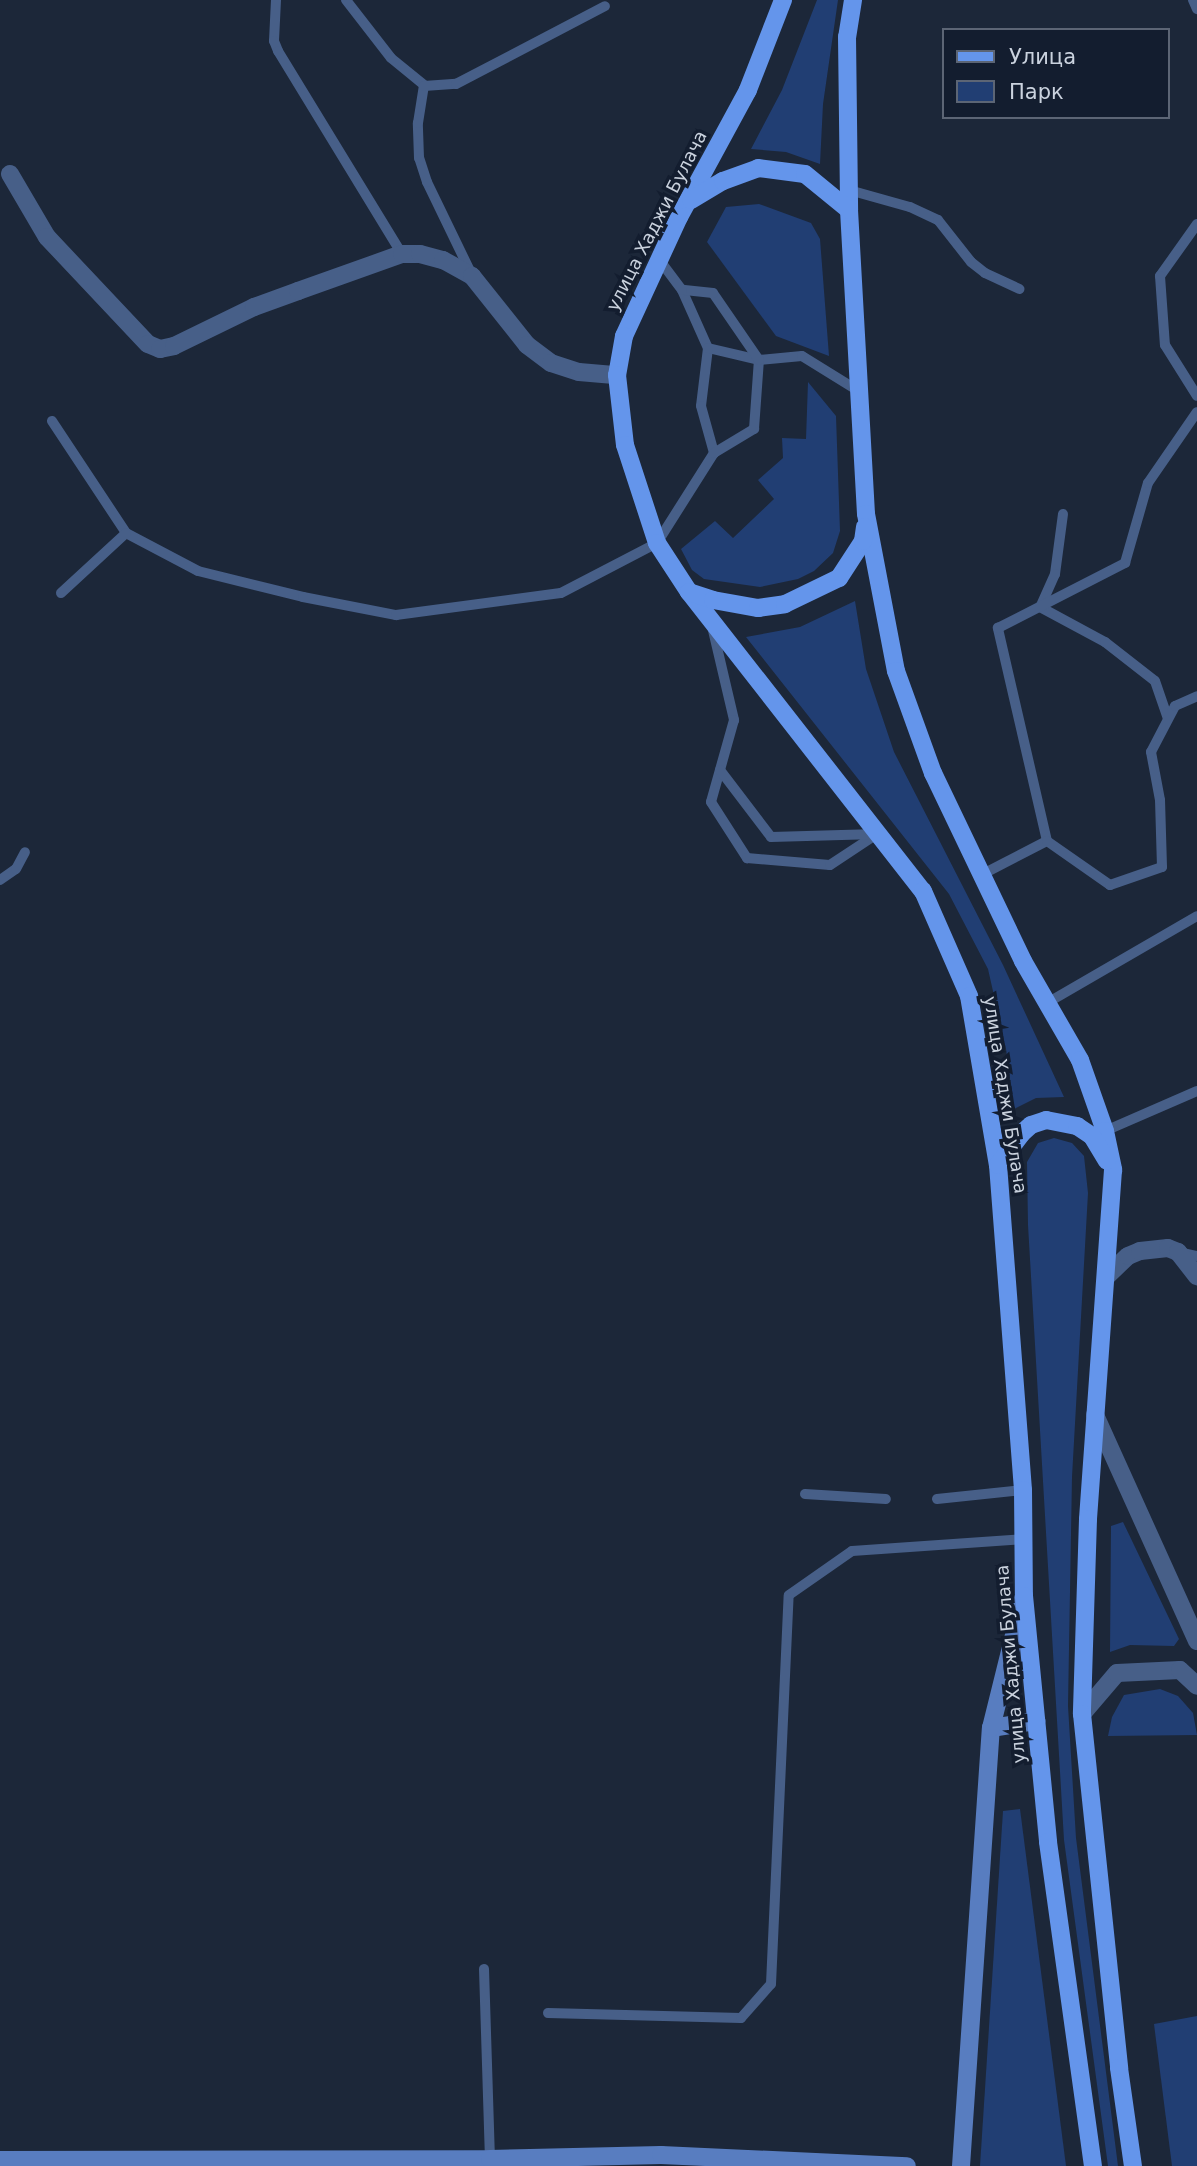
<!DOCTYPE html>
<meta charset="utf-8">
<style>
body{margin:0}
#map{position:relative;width:1197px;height:2166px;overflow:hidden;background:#1c2739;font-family:"DejaVu Sans",sans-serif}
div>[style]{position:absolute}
.green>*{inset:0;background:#213e73}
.lane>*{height:10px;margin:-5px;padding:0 5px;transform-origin:5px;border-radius:5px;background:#475f88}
.street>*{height:18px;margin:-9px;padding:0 9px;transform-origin:9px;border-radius:9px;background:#475f88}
.secondary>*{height:18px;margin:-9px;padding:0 9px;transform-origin:9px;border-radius:9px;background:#587dc0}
.primary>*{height:18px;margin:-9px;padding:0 9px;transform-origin:9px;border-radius:9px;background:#6495eb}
span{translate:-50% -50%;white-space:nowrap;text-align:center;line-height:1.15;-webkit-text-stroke:7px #131d2f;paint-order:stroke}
.street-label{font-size:18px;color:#cad2de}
.legend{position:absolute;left:942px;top:28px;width:228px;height:91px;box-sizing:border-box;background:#131d2f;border:2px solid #5c6575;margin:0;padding:9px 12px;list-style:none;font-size:21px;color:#cad2de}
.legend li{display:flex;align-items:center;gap:14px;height:35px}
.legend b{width:35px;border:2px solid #5c6575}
</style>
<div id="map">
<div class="green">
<i style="clip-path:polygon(817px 0,838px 0,823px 104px,820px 164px,786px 152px,751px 149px,782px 90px)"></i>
<i style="clip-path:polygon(759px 204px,811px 223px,820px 239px,829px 356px,776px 336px,707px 242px,726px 207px)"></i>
<i style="clip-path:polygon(808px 382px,836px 416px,840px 531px,833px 553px,814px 571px,798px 579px,760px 587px,704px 579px,692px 570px,681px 549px,715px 521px,733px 538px,774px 499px,758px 480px,783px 458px,782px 438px,806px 439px)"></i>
<i style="clip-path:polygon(855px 601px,866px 669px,894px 752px,1003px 965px,1064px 1097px,1036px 1098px,1014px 1109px,1006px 1049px,988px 969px,949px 894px,746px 637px,800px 627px)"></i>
<i style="clip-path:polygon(1054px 1138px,1072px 1143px,1084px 1156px,1088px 1193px,1072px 1477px,1068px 1706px,1076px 1838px,1118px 2166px,1108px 2166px,1064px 1840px,1028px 1225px,1027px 1162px,1038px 1143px)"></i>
<i style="clip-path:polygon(1123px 1522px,1179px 1639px,1174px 1646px,1130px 1645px,1110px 1652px,1111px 1526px)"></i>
<i style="clip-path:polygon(1160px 1689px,1178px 1696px,1193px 1713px,1197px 1735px,1108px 1736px,1112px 1717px,1124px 1695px)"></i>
<i style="clip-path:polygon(1020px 1809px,1066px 2166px,980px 2166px,1003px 1811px)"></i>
<i style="clip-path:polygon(1197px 2016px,1197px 2166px,1172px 2166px,1154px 2024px)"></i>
</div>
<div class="lane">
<i style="left:276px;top:0;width:41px;rotate:92.8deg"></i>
<i style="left:274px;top:41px;width:11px;rotate:68deg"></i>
<i style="left:278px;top:51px;width:238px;rotate:58.6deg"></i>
<i style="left:346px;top:0;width:73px;rotate:52.2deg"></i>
<i style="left:391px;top:58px;width:43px;rotate:39.3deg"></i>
<i style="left:1193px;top:0;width:10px;rotate:66deg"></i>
<i style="left:849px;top:190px;width:63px;rotate:15.6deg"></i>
<i style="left:910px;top:207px;width:31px;rotate:25deg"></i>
<i style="left:938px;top:220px;width:53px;rotate:51.8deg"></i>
<i style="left:971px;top:262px;width:18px;rotate:38deg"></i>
<i style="left:985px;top:273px;width:38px;rotate:25deg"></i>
<i style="left:1197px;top:224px;width:64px;rotate:125.4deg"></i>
<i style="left:1160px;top:276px;width:69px;rotate:85.9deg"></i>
<i style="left:1165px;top:345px;width:60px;rotate:57.9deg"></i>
<i style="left:471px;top:273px;width:101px;rotate:-115.8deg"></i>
<i style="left:427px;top:182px;width:25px;rotate:-108deg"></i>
<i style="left:419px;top:158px;width:35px;rotate:-92deg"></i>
<i style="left:418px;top:123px;width:37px;rotate:-81deg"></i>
<i style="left:424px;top:86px;width:32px;rotate:-4deg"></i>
<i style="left:456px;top:84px;width:168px;rotate:-27.6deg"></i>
<i style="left:682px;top:290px;width:64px;rotate:65.9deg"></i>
<i style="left:708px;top:348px;width:58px;rotate:96.9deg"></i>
<i style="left:701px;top:406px;width:49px;rotate:74.5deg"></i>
<i style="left:708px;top:348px;width:52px;rotate:13.2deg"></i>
<i style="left:759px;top:360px;width:43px;rotate:-5.3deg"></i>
<i style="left:802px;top:356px;width:68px;rotate:31.8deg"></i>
<i style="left:52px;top:421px;width:134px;rotate:56.5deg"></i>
<i style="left:126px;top:533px;width:81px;rotate:27.8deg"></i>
<i style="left:198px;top:571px;width:108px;rotate:13.9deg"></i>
<i style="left:303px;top:597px;width:95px;rotate:11deg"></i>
<i style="left:396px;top:615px;width:166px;rotate:-7.6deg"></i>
<i style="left:561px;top:593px;width:108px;rotate:-27.5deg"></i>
<i style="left:657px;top:543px;width:107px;rotate:-57.7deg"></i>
<i style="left:714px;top:453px;width:47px;rotate:-31deg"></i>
<i style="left:754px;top:429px;width:69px;rotate:-85.9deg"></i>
<i style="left:759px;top:360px;width:81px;rotate:-124.5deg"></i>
<i style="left:713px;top:293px;width:31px;rotate:-174deg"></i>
<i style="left:682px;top:290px;width:39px;rotate:-127deg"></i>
<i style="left:1063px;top:514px;width:61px;rotate:97.6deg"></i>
<i style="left:1055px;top:574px;width:36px;rotate:114deg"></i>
<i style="left:1040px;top:607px;width:74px;rotate:28.3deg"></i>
<i style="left:1105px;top:642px;width:63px;rotate:38deg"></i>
<i style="left:1155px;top:681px;width:39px;rotate:71deg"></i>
<i style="left:61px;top:593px;width:88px;rotate:-42.7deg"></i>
<i style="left:712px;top:626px;width:97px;rotate:76.8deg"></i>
<i style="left:734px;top:720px;width:85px;rotate:105.7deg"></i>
<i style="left:711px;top:802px;width:67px;rotate:57.3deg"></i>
<i style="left:747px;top:858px;width:83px;rotate:4.8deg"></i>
<i style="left:830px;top:865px;width:56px;rotate:-33.4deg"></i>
<i style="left:720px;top:770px;width:84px;rotate:52.7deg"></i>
<i style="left:771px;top:837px;width:106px;rotate:-1.6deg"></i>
<i style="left:1047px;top:841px;width:219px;rotate:-103deg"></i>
<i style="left:998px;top:628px;width:143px;rotate:-27.1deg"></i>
<i style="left:1125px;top:563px;width:83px;rotate:-74deg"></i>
<i style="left:1148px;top:483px;width:86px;rotate:-55.4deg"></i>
<i style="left:981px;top:875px;width:74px;rotate:-27.3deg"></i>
<i style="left:1047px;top:841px;width:77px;rotate:34.9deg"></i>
<i style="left:1110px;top:885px;width:55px;rotate:-19.1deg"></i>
<i style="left:1162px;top:867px;width:67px;rotate:-91.7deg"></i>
<i style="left:1160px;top:800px;width:49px;rotate:-100.6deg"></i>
<i style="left:1151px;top:752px;width:52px;rotate:-62.4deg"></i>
<i style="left:1175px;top:706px;width:24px;rotate:-24deg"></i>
<i style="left:0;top:880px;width:19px;rotate:-35deg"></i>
<i style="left:16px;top:869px;width:19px;rotate:-62deg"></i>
<i style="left:1047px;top:1003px;width:173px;rotate:-30.1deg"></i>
<i style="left:1105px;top:1131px;width:100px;rotate:-23.5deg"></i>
<i style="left:1178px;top:1252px;width:19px;rotate:12deg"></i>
<i style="left:805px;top:1494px;width:81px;rotate:3.5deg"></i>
<i style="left:937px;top:1499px;width:86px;rotate:-6deg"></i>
<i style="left:484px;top:1969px;width:194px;rotate:88.2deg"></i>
<i style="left:548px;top:2013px;width:193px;rotate:1.5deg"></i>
<i style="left:741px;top:2018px;width:45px;rotate:-48.6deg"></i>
<i style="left:771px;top:1984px;width:389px;rotate:-87.4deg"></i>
<i style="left:789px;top:1595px;width:77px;rotate:-34.9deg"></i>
<i style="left:852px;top:1551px;width:170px;rotate:-4deg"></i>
</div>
<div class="street">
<i style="left:10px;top:174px;width:73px;rotate:59.6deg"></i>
<i style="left:47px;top:237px;width:147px;rotate:46.7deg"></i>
<i style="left:148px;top:344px;width:13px;rotate:23deg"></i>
<i style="left:160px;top:349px;width:14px;rotate:-12deg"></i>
<i style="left:174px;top:346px;width:89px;rotate:-26deg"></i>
<i style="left:254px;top:307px;width:47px;rotate:-20deg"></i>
<i style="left:298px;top:291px;width:110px;rotate:-19.6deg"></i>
<i style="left:402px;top:254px;width:18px"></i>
<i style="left:420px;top:254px;width:24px;rotate:15deg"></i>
<i style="left:443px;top:260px;width:33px;rotate:29deg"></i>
<i style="left:472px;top:276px;width:88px;rotate:51.4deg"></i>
<i style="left:527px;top:345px;width:30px;rotate:37deg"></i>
<i style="left:551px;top:363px;width:29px;rotate:18deg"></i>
<i style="left:579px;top:372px;width:38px;rotate:5deg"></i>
<i style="left:1106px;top:1277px;width:30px;rotate:-44deg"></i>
<i style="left:1128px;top:1256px;width:13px;rotate:-23deg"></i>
<i style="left:1140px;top:1251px;width:28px;rotate:-6deg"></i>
<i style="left:1168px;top:1248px;width:11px;rotate:22deg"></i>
<i style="left:1178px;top:1252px;width:31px;rotate:52deg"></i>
<i style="left:1095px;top:1415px;width:248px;rotate:65.7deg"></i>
<i style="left:1082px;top:1714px;width:54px;rotate:-49.5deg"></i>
<i style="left:1117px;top:1673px;width:63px;rotate:-2.7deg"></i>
<i style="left:1180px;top:1670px;width:23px;rotate:43deg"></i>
</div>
<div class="secondary">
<i style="left:991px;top:1728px;width:46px;rotate:-8.8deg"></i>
<i style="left:0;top:2160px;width:490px;rotate:-0.1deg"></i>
<i style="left:490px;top:2159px;width:171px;rotate:-1.3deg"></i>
<i style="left:661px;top:2155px;width:246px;rotate:2.6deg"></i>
<i style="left:961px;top:2166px;width:439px;rotate:-86.1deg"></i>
<i style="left:991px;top:1728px;width:133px;rotate:-76.1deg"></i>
</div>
<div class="primary">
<i style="left:783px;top:0;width:97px;rotate:111.3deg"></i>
<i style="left:748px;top:90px;width:145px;rotate:118.5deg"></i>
<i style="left:679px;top:217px;width:131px;rotate:114.8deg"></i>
<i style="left:624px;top:336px;width:40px;rotate:100deg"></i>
<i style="left:617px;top:375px;width:70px;rotate:83.5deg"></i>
<i style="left:625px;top:445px;width:103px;rotate:71.9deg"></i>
<i style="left:657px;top:543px;width:59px;rotate:56.9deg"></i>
<i style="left:689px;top:592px;width:380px;rotate:52deg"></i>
<i style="left:923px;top:891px;width:115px;rotate:66.3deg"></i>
<i style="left:969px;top:996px;width:171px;rotate:80.3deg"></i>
<i style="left:998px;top:1165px;width:326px;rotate:85.6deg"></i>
<i style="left:1023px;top:1490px;width:106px;rotate:89.5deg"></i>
<i style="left:1024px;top:1596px;width:247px;rotate:84.4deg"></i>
<i style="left:1048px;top:1842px;width:327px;rotate:82.1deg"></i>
<i style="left:853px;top:0;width:37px;rotate:99deg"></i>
<i style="left:847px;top:37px;width:173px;rotate:89.3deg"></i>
<i style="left:849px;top:210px;width:304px;rotate:86.8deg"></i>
<i style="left:866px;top:514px;width:160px;rotate:79.2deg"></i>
<i style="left:896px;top:671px;width:109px;rotate:70.1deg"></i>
<i style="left:933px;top:773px;width:208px;rotate:64.4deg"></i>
<i style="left:1023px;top:961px;width:114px;rotate:60.1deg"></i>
<i style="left:1080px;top:1060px;width:75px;rotate:70.6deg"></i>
<i style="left:1105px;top:1131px;width:40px;rotate:78deg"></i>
<i style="left:1113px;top:1170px;width:350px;rotate:94.1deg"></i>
<i style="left:1088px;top:1519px;width:195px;rotate:91.8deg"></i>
<i style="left:1082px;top:1714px;width:356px;rotate:84deg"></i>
<i style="left:1119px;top:2068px;width:99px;rotate:81.9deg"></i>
<i style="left:691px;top:200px;width:37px;rotate:-31deg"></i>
<i style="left:723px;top:181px;width:37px;rotate:-20deg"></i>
<i style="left:758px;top:168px;width:47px;rotate:7.3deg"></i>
<i style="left:805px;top:174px;width:57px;rotate:39.3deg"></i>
<i style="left:689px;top:592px;width:25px;rotate:18deg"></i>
<i style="left:713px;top:600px;width:46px;rotate:10.1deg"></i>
<i style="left:758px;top:608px;width:27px;rotate:-8deg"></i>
<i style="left:785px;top:604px;width:60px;rotate:-25.7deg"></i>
<i style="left:839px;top:578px;width:44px;rotate:-57deg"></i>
<i style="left:863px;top:541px;width:14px;rotate:-82deg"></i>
<i style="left:998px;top:1165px;width:39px;rotate:-53deg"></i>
<i style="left:1021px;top:1134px;width:13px;rotate:-42deg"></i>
<i style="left:1031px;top:1125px;width:16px;rotate:-18deg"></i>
<i style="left:1046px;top:1120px;width:32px;rotate:11deg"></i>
<i style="left:1077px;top:1126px;width:18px;rotate:34deg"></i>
<i style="left:1092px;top:1136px;width:29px;rotate:59deg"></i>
</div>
<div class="street-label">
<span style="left:657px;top:221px;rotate:-63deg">улица Хаджи Булача</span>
<span style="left:1005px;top:1095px;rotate:81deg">улица Хаджи Булача</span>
<span style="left:1011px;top:1664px;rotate:-95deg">улица Хаджи Булача</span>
</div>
<ul class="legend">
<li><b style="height:9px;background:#6495eb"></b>Улица</li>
<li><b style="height:19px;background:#213e73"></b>Парк</li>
</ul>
</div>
